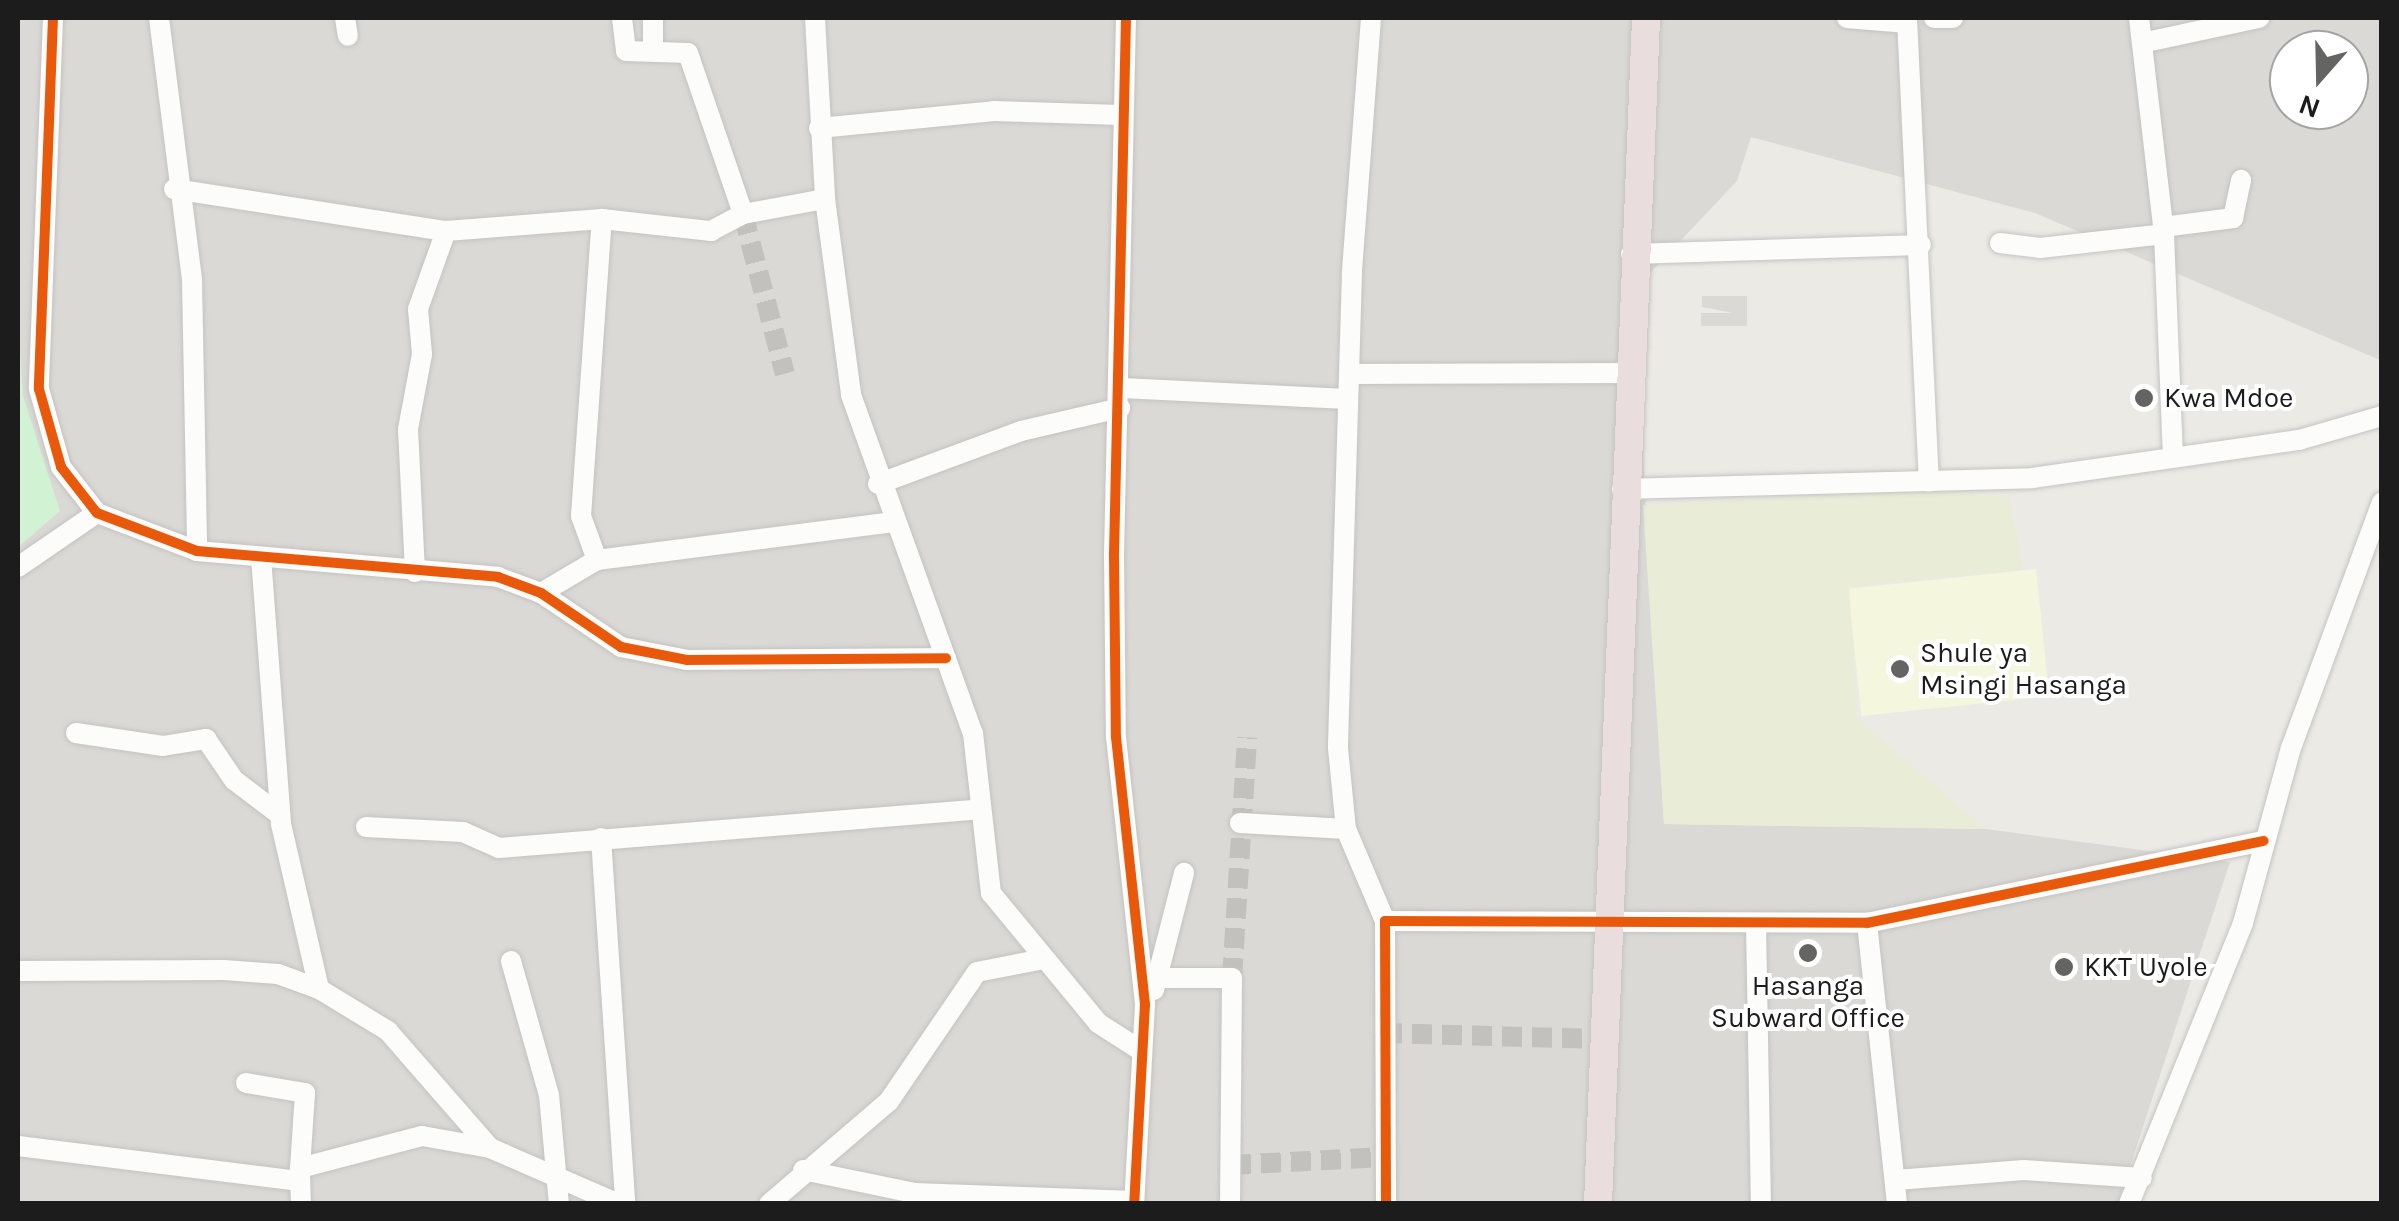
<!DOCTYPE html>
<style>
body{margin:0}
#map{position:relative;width:2399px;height:1221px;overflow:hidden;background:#ebeae5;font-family:Karla,sans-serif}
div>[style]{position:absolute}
.residential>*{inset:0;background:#dad9d6}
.education>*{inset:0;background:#f4f6de;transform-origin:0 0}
.farmland>*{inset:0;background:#e9ecd7}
.park>*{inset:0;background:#d2f2d4}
.minor-tunnel>*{height:20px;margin-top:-10px;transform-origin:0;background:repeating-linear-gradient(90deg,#c2c1bd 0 20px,transparent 0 30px)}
.roads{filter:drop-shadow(0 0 2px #c3c3c1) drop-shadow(0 0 2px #c3c3c1)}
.minor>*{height:20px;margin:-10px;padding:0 10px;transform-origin:10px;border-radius:10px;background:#fcfcfb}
.highway>*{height:28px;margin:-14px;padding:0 14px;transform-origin:14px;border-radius:14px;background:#e9ddde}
.cycleway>*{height:10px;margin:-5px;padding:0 5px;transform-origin:5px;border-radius:5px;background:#e8590c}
.dots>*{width:28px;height:28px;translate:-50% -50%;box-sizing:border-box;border:5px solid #fff;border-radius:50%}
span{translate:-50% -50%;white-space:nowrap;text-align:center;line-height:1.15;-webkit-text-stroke:8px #fff;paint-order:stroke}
.poi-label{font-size:28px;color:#1c1c1c}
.left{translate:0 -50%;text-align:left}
.frame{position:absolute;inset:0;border:20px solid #1c1c1c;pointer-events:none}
.north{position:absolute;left:2269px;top:30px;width:100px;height:100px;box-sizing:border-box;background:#fff;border:2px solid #a4a4a4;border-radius:50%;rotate:200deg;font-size:28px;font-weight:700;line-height:40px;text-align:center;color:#1c1c1c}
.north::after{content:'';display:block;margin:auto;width:35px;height:45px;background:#646462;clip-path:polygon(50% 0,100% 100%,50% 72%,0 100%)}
</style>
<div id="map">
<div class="residential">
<i style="clip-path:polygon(evenodd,18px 18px,2381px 18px,2380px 360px,2035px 213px,1751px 137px,1737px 181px,1634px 290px,1664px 824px,1986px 829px,2230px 862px,2118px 1203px,18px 1203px,18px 18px,2289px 50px,2349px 50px,2349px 110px,2289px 110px,2289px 50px)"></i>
<i style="clip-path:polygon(1702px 296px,1747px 296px,1747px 326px,1701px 326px,1701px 313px,1733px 313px,1702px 307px)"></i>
</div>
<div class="education">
<i style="left:2036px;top:569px;width:128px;height:189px;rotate:84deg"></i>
</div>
<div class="farmland">
<i style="clip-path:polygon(1916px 489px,2009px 497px,2023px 570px,1849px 586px,1857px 718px,1986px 829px,1664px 824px,1643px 505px)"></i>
</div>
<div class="park">
<i style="clip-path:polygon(18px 317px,23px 396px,60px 511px,18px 547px)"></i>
</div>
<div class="minor-tunnel">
<i style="left:743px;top:214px;width:165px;rotate:75.3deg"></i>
<i style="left:1232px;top:978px;width:241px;rotate:-86.4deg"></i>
<i style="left:1382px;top:1033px;width:218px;rotate:1.6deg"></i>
<i style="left:1231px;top:1165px;width:153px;rotate:-3deg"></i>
</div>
<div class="roads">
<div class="minor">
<i style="left:53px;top:18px;width:371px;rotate:92.2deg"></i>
<i style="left:39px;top:389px;width:81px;rotate:74.2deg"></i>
<i style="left:61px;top:467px;width:58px;rotate:52deg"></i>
<i style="left:97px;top:513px;width:107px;rotate:20.8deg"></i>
<i style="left:197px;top:551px;width:302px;rotate:4.9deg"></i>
<i style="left:498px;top:577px;width:46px;rotate:20.4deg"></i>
<i style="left:541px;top:593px;width:97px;rotate:34deg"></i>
<i style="left:621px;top:647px;width:67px;rotate:11.1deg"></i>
<i style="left:687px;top:660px;width:259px;rotate:-0.4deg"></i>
<i style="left:159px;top:18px;width:264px;rotate:82.8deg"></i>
<i style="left:192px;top:280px;width:271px;rotate:88.9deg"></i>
<i style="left:345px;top:18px;width:18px;rotate:81deg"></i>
<i style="left:622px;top:18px;width:33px;rotate:83deg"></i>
<i style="left:626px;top:51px;width:62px;rotate:1.8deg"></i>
<i style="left:688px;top:53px;width:170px;rotate:71.1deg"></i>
<i style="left:653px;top:18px;width:32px;rotate:90deg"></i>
<i style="left:815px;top:18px;width:181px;rotate:86.8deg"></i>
<i style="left:825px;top:199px;width:198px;rotate:82.4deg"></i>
<i style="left:851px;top:395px;width:359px;rotate:70.2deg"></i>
<i style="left:973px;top:733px;width:161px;rotate:83.6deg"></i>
<i style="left:991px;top:893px;width:168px;rotate:50.5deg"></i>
<i style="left:1098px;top:1023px;width:50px;rotate:32.7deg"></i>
<i style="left:1126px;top:18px;width:536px;rotate:91.28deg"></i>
<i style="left:1114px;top:554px;width:183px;rotate:89.4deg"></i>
<i style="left:1116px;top:737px;width:269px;rotate:83.8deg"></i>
<i style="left:1145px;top:1004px;width:200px;rotate:93.1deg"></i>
<i style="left:1371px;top:18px;width:256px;rotate:94.3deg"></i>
<i style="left:1352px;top:273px;width:475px;rotate:91.7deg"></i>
<i style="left:1338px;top:748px;width:81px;rotate:84.4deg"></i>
<i style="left:1346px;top:829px;width:100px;rotate:67deg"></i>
<i style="left:1847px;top:18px;width:60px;rotate:4.8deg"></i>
<i style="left:1907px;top:18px;width:464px;rotate:87.3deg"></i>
<i style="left:1934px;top:18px;width:19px"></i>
<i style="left:2139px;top:18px;width:217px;rotate:83.4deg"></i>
<i style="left:2164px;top:234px;width:220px;rotate:87.7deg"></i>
<i style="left:2142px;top:43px;width:120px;rotate:-12.1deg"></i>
<i style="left:819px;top:128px;width:176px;rotate:-5.5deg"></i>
<i style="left:994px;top:111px;width:127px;rotate:1.8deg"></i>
<i style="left:174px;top:189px;width:275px;rotate:8.8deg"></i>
<i style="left:446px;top:231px;width:156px;rotate:-4.4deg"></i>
<i style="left:602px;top:219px;width:110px;rotate:6.3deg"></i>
<i style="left:711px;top:231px;width:36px;rotate:-28deg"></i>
<i style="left:743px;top:214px;width:83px;rotate:-10.4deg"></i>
<i style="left:2163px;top:227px;width:71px;rotate:-7.3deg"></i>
<i style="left:2233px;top:218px;width:39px;rotate:-78deg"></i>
<i style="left:2000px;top:243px;width:40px;rotate:7.1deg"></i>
<i style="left:2040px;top:248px;width:125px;rotate:-6.4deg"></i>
<i style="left:1631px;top:254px;width:290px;rotate:-1.8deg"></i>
<i style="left:1350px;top:374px;width:279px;rotate:-0.2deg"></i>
<i style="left:1122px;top:388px;width:225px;rotate:2.8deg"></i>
<i style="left:878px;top:484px;width:153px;rotate:-20.3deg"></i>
<i style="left:1021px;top:431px;width:102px;rotate:-13.1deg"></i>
<i style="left:1622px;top:489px;width:410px;rotate:-1.5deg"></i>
<i style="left:2032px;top:478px;width:270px;rotate:-8.1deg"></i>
<i style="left:2299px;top:440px;width:86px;rotate:-16.1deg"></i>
<i style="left:261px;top:557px;width:268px;rotate:85.7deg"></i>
<i style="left:281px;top:824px;width:169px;rotate:77deg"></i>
<i style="left:319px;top:989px;width:81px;rotate:31.3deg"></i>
<i style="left:388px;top:1031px;width:155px;rotate:48.9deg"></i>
<i style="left:597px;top:560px;width:47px;rotate:-110deg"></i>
<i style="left:581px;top:516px;width:298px;rotate:-86deg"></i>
<i style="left:18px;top:567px;width:96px;rotate:-34.4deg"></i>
<i style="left:415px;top:572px;width:143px;rotate:-92.8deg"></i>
<i style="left:408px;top:429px;width:76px;rotate:-79.4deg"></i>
<i style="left:422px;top:354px;width:45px;rotate:-95.1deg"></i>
<i style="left:418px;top:309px;width:83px;rotate:-70.3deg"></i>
<i style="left:541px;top:593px;width:65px;rotate:-30.5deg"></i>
<i style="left:597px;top:560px;width:297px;rotate:-7.3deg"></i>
<i style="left:76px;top:733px;width:88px;rotate:8.5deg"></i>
<i style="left:163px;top:746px;width:44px;rotate:-9.2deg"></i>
<i style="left:206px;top:739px;width:50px;rotate:55.7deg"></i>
<i style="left:234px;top:780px;width:58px;rotate:37.3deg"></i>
<i style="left:1240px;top:823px;width:106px;rotate:3.2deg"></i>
<i style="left:366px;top:827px;width:97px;rotate:3deg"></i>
<i style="left:463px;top:832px;width:39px;rotate:24deg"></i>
<i style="left:499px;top:848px;width:482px;rotate:-4.6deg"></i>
<i style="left:601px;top:838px;width:367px;rotate:86.2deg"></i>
<i style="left:1756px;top:923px;width:281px;rotate:89deg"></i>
<i style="left:1867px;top:923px;width:283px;rotate:83.9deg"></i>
<i style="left:511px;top:961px;width:139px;rotate:74.2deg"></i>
<i style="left:549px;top:1095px;width:109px;rotate:84.8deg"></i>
<i style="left:18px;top:971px;width:206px;rotate:-0.3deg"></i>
<i style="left:224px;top:970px;width:54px;rotate:4.2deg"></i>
<i style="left:278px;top:974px;width:44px;rotate:20.1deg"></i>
<i style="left:1161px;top:978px;width:71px"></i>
<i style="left:1232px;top:978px;width:226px;rotate:90.5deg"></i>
<i style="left:1154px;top:990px;width:121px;rotate:-75.6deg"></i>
<i style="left:246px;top:1083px;width:60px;rotate:9.6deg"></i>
<i style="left:305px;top:1093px;width:75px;rotate:93.8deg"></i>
<i style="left:18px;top:1146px;width:282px;rotate:7.1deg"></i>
<i style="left:803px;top:1170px;width:113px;rotate:11.7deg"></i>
<i style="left:914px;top:1193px;width:220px;rotate:2.1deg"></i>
<i style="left:1896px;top:1180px;width:128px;rotate:-4.5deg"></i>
<i style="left:2024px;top:1170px;width:118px;rotate:3.9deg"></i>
<i style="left:301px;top:1204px;width:36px;rotate:-92deg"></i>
<i style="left:300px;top:1168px;width:126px;rotate:-14.7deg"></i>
<i style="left:422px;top:1136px;width:69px;rotate:10deg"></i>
<i style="left:490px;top:1148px;width:141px;rotate:23.5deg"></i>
<i style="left:769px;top:1204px;width:158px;rotate:-40.6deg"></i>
<i style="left:889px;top:1101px;width:156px;rotate:-55.7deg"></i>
<i style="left:977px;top:972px;width:67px;rotate:-11.1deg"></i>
<i style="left:1386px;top:1204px;width:283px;rotate:-90.2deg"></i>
<i style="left:1385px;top:921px;width:482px;rotate:0.2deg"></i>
<i style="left:1867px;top:923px;width:405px;rotate:-11.7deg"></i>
<i style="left:2129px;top:1204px;width:303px;rotate:-67.9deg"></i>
<i style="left:2243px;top:923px;width:181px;rotate:-74.7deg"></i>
<i style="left:2291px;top:748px;width:262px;rotate:-69.7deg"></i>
</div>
<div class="highway">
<i style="left:1598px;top:1204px;width:1187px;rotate:-87.68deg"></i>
</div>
</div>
<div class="cycleway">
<i style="left:53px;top:18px;width:371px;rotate:92.2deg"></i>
<i style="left:39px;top:389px;width:81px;rotate:74.2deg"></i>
<i style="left:61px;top:467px;width:58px;rotate:52deg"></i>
<i style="left:97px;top:513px;width:107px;rotate:20.8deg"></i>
<i style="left:197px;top:551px;width:302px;rotate:4.9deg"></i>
<i style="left:498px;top:577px;width:46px;rotate:20.4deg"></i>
<i style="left:541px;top:593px;width:97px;rotate:34deg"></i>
<i style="left:621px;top:647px;width:67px;rotate:11.1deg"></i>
<i style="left:687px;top:660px;width:259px;rotate:-0.4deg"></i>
<i style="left:1126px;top:18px;width:536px;rotate:91.28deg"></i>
<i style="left:1114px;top:554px;width:183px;rotate:89.4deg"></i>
<i style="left:1116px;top:737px;width:269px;rotate:83.8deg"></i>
<i style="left:1145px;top:1004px;width:200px;rotate:93.1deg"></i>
<i style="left:1386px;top:1204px;width:283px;rotate:-90.2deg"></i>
<i style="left:1385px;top:921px;width:482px;rotate:0.2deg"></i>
<i style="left:1867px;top:923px;width:405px;rotate:-11.7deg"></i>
</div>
<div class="dots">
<i style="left:2144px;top:398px;background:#646462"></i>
<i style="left:1900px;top:669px;background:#646462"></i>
<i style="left:1808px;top:953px;background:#646462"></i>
<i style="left:2064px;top:967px;background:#646462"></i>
</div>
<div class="poi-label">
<span class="left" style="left:2164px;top:398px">Kwa Mdoe</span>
<span class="left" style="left:1920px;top:669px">Shule ya<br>Msingi Hasanga</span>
<span class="left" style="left:2084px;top:967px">KKT Uyole</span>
<span style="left:1808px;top:1002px">Hasanga<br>Subward Office</span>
</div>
<div class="frame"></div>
<div class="north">N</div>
</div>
